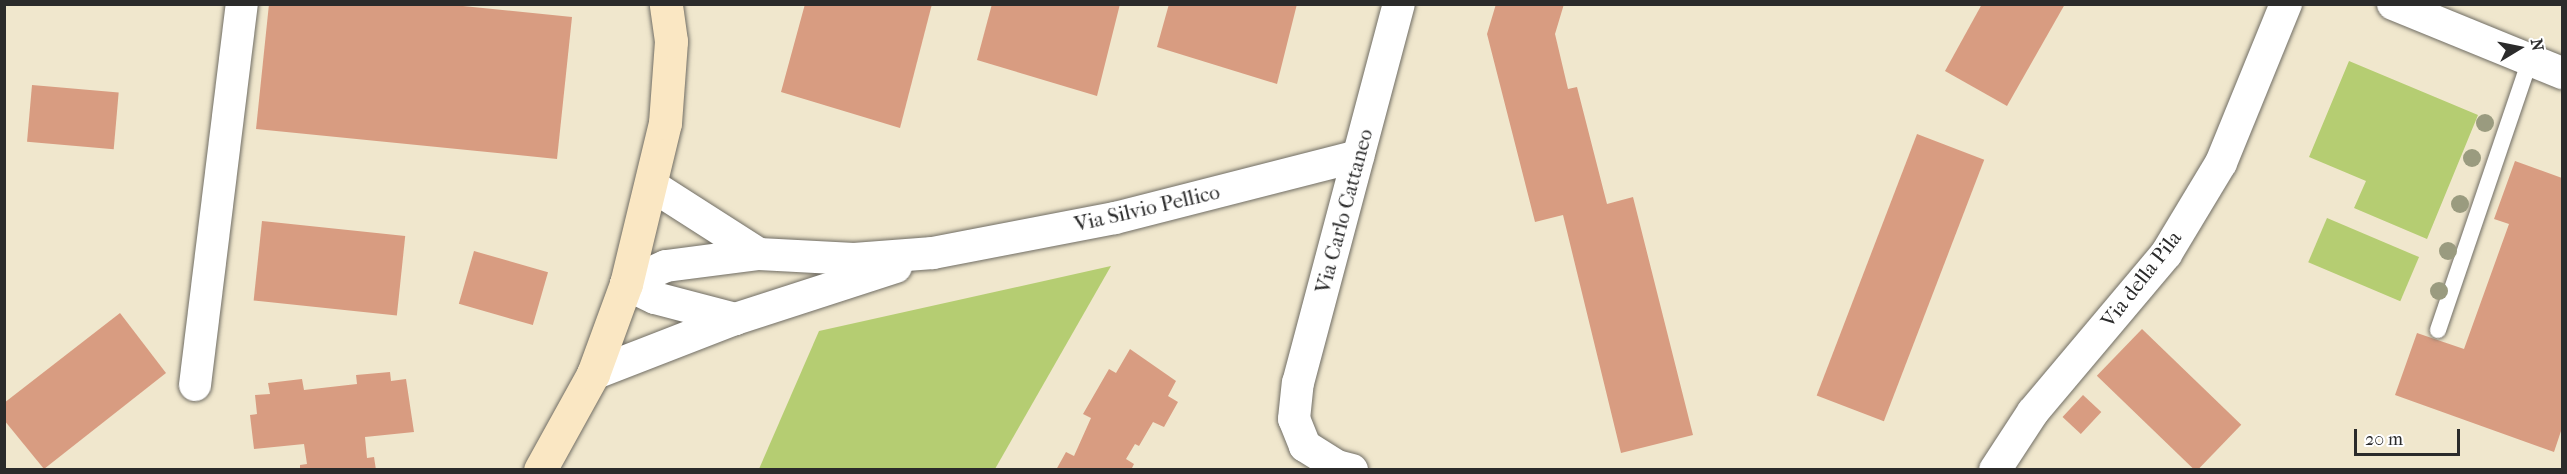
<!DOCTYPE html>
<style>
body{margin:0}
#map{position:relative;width:2567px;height:474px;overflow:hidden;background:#f0e7cd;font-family:"IM FELL French Canon",serif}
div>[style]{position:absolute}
.green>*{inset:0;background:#b5cd72;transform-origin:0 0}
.building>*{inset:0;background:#d89c81;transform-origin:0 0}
.roads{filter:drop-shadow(0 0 2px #706d64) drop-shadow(0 0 2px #706d64)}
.lane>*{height:16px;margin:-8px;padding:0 8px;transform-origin:8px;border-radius:8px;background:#fff}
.street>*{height:32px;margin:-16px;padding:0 16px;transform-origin:16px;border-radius:16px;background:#fff}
.secondary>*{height:33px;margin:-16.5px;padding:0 16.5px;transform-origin:16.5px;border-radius:16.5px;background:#fae7c3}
.trees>*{width:18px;height:18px;margin:-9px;border-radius:50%;background:#9a9b7f}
span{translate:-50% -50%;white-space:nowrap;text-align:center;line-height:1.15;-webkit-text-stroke:4.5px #fff;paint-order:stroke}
.street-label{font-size:21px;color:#2b2b2b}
.frame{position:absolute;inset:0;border:6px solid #2b2b2b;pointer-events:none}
.north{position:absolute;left:2489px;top:18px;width:60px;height:60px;-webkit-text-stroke:4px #fff;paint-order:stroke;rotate:80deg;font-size:16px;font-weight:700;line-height:24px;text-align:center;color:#2b2b2b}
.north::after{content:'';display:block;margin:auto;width:21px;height:27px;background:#2b2b2b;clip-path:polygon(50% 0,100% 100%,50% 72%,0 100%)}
.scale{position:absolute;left:2354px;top:429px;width:106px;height:27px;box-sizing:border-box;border:3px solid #2b2b2b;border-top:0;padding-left:8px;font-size:18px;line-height:21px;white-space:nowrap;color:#2b2b2b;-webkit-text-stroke:4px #fff;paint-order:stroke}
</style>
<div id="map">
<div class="green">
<i style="clip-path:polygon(2349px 61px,2478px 115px,2427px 239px,2354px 208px,2366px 181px,2309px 157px)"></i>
<i style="left:2327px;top:218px;width:100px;height:48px;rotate:23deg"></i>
<i style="clip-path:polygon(1111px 266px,995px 469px,759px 469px,819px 331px)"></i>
</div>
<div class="building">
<i style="clip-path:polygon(269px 4px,443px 4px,572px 17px,557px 159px,256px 129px)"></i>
<i style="clip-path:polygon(805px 4px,932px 4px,900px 128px,781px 92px)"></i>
<i style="clip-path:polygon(992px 4px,1120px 4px,1097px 96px,977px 60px)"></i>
<i style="clip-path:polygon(1169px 4px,1297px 4px,1277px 84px,1157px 47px)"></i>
<i style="clip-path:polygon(1496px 4px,1564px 4px,1555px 34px,1568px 89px,1577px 87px,1607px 204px,1633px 197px,1693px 435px,1621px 453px,1563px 215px,1535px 222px,1487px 34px)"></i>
<i style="clip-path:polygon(1982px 4px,2065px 4px,2007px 106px,1945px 71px)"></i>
<i style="left:32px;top:85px;width:87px;height:57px;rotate:5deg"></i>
<i style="left:1917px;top:134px;width:72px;height:280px;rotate:21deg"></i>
<i style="clip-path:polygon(2515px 161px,2562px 178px,2562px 428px,2554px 452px,2395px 395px,2417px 333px,2464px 349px,2509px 224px,2494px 219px)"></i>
<i style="left:262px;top:221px;width:144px;height:80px;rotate:6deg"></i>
<i style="left:474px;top:251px;width:77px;height:55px;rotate:16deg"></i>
<i style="clip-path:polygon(120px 313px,166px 373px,44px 469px,4px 420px,4px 403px)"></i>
<i style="left:2142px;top:329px;width:138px;height:65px;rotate:44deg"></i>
<i style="clip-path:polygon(1130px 349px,1176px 381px,1168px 396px,1178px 402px,1164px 427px,1153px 422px,1139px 446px,1135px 444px,1126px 459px,1134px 464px,1131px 470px,1056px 470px,1066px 452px,1074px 456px,1091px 418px,1083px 414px,1109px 369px,1116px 373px)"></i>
<i style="clip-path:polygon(390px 372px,391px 381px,406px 379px,414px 432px,365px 437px,367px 458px,374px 457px,376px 470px,300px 470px,300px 465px,307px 464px,304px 444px,254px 449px,250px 415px,257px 414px,255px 395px,270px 394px,268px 383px,302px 379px,304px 390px,357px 384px,356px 375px)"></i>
<i style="left:2083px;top:395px;width:25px;height:30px;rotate:43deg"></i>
</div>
<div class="roads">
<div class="lane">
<i style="left:2438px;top:330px;width:283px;rotate:-71.2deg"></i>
</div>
<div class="street">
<i style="left:2393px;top:4px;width:183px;rotate:22.2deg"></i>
<i style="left:651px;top:185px;width:128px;rotate:32.6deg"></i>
<i style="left:626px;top:284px;width:44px;rotate:-24.2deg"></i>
<i style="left:666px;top:266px;width:94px;rotate:-7.4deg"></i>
<i style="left:759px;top:254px;width:95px;rotate:3deg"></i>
<i style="left:854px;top:259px;width:79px;rotate:-4.3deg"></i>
<i style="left:933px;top:253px;width:185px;rotate:-10.9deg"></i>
<i style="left:1115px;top:218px;width:251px;rotate:-14.3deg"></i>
<i style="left:626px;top:284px;width:32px;rotate:26deg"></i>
<i style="left:655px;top:298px;width:83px;rotate:14.7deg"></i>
<i style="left:593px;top:374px;width:152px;rotate:-21.2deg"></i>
<i style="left:735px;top:319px;width:169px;rotate:-17.9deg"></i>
<i style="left:195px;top:385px;width:384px;rotate:-83deg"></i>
<i style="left:1352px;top:470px;width:16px;rotate:-165deg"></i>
<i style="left:1337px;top:466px;width:38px;rotate:-148deg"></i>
<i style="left:1305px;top:446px;width:29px;rotate:-112deg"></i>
<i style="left:1294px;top:419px;width:36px;rotate:-84deg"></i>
<i style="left:1298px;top:383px;width:392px;rotate:-75.1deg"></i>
<i style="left:1995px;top:470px;width:69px;rotate:-56.8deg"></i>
<i style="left:2033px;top:412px;width:207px;rotate:-49.9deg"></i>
<i style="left:2166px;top:254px;width:106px;rotate:-58.9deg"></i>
<i style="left:2221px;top:163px;width:172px;rotate:-67.8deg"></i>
</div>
<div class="secondary">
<i style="left:540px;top:470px;width:110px;rotate:-61.1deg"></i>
<i style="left:593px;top:374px;width:96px;rotate:-69.9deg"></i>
<i style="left:626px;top:284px;width:166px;rotate:-76.4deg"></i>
<i style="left:665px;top:123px;width:82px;rotate:-85.8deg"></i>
<i style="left:671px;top:41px;width:37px;rotate:-98deg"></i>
</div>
</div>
<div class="trees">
<i style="left:2485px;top:123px"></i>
<i style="left:2472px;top:158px"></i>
<i style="left:2460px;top:204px"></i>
<i style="left:2448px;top:251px"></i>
<i style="left:2439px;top:291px"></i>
</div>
<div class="street-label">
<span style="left:1147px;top:208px;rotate:-13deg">Via Silvio Pellico</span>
<span style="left:1344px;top:211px;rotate:-75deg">Via Carlo Cattaneo</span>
<span style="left:2141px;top:279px;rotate:-52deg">Via della Pila</span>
</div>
<div class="frame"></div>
<div class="north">N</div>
<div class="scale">20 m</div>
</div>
